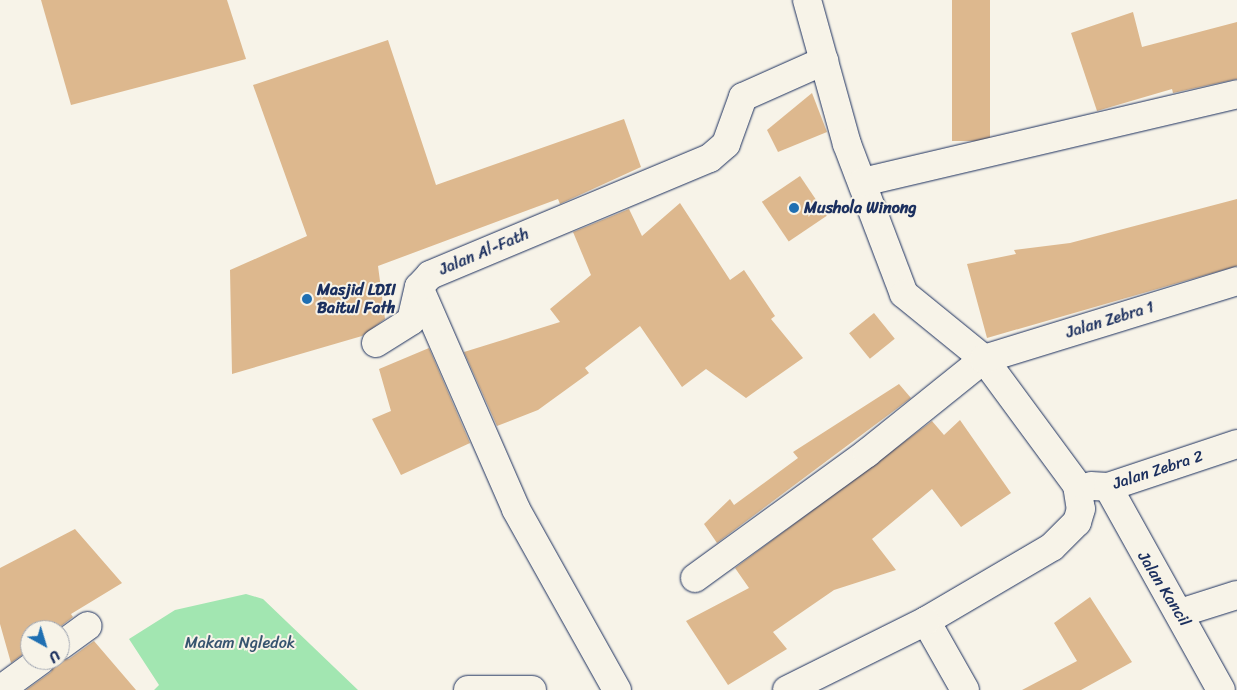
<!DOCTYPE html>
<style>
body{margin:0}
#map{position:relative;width:1237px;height:690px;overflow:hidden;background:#f7f3e8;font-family:Sriracha,sans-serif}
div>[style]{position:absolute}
.green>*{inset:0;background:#a2e6b1}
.building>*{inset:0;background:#ddb88e;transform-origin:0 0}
.roads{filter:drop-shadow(0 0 1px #1b2f5e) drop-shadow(0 0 1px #1b2f5e)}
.minor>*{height:28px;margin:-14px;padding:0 14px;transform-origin:14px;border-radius:14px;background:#f7f3e8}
.dots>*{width:14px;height:14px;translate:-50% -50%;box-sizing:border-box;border:2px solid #f7f3e8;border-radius:50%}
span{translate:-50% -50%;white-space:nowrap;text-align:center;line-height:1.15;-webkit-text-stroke:4px #f7f3e8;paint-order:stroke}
.poi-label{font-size:16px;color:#1b2f5e;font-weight:700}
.left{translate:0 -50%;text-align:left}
.street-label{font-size:16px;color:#1b2f5e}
.park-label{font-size:16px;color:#36546f}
.north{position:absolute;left:20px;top:620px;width:50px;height:50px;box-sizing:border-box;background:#f7f3e8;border:1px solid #9fa5b1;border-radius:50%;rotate:141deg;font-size:14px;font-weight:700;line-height:20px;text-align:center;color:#1b2f5e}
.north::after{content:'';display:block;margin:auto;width:18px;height:22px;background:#1f6fb2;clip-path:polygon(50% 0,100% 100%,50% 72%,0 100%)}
</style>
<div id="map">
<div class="green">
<i style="clip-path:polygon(246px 594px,263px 599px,358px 690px,154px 690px,159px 685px,129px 639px,175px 610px)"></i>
</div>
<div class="building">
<i style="clip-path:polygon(41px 0,227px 0,246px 59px,71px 105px)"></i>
<i style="left:952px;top:0;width:38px;height:141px"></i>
<i style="clip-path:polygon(1133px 12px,1142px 47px,1237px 22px,1237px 79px,1173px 93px,1172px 89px,1097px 111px,1071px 33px)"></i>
<i style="clip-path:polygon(388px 40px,436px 185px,624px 119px,641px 167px,560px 204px,558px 199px,378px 266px,385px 319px,362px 336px,232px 374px,230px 270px,307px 236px,253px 85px)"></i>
<i style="clip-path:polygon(812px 93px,827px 132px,778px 152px,767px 130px)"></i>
<i style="left:800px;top:176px;width:48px;height:46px;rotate:56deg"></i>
<i style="clip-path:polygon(1237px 199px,1237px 266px,987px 338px,967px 264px,1016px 254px,1014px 250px,1070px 243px)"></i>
<i style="clip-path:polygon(680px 203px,730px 280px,744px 270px,775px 316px,771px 319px,803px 358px,746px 398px,706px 369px,682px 387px,640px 326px,585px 368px,589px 373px,538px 410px,497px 426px,464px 352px,560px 322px,550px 309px,591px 275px,573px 232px,629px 209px,642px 236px)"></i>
<i style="left:874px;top:313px;width:33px;height:32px;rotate:51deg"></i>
<i style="clip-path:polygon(429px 348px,470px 443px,401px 475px,372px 419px,391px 411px,379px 369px)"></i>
<i style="clip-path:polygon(899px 384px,911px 398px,717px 543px,704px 524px,730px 499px,734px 505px,798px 458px,793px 452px)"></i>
<i style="clip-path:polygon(960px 420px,1011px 493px,961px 527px,932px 489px,872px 539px,896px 570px,834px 590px,773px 632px,787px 649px,728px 685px,686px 621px,749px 588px,735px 568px,932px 421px,944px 435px)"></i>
<i style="clip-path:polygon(75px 529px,122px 583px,71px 614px,73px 617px,56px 630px,30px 630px,30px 649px,11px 663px,0 624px,0 568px)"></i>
<i style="clip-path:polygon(1090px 597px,1132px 662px,1081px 690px,1022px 690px,1077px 661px,1054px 623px)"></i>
<i style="clip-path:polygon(94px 641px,136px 690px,26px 690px,51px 672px,56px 661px,69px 659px)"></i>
</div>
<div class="roads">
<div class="minor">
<i style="left:807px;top:0;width:149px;rotate:74.5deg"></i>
<i style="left:847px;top:144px;width:160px;rotate:69.2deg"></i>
<i style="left:904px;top:294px;width:103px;rotate:39.1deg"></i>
<i style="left:984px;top:359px;width:157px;rotate:53.6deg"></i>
<i style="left:1077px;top:485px;width:24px;rotate:81deg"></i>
<i style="left:1081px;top:509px;width:14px;rotate:107deg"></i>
<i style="left:1077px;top:522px;width:35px;rotate:135deg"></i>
<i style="left:1052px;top:547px;width:146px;rotate:149.6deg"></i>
<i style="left:926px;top:621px;width:79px;rotate:60.5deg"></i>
<i style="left:863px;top:182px;width:384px;rotate:-13.2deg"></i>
<i style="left:376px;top:343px;width:41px;rotate:-32.2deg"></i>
<i style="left:411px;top:321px;width:35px;rotate:-77deg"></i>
<i style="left:1091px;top:486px;width:17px;rotate:3deg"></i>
<i style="left:1108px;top:487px;width:136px;rotate:-18.4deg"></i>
<i style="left:1108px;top:487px;width:232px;rotate:60.9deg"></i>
<i style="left:695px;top:578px;width:213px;rotate:-36deg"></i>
<i style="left:867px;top:453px;width:150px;rotate:-38.8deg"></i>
<i style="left:984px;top:359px;width:265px;rotate:-17.1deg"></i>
<i style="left:1180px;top:613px;width:60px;rotate:-17.5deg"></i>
<i style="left:60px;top:646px;width:34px;rotate:-36deg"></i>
<i style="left:0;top:690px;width:51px;rotate:-36.2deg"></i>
<i style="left:468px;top:690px;width:64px"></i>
<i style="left:617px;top:690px;width:207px;rotate:-119.2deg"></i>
<i style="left:516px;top:509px;width:242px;rotate:-113.6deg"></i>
<i style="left:419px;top:287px;width:16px;rotate:-47deg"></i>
<i style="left:430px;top:275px;width:303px;rotate:-22.7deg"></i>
<i style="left:710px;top:158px;width:21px;rotate:-41deg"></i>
<i style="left:726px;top:144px;width:50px;rotate:-70.1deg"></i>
<i style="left:743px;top:97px;width:89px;rotate:-24deg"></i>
<i style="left:787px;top:690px;width:155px;rotate:-26.4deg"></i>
</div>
</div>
<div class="dots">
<i style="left:794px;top:208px;background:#1f6fb2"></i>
<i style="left:307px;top:299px;background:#1f6fb2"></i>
</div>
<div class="poi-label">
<span class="left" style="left:804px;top:208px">Mushola Winong</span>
<span class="left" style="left:317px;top:299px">Masjid LDII<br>Baitul Fath</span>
</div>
<div class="street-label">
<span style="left:484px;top:252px;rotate:-23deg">Jalan Al-Fath</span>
<span style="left:1110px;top:320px;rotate:-17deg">Jalan Zebra 1</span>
<span style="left:1158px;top:470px;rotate:-18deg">Jalan Zebra 2</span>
<span style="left:1164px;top:589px;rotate:58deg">Jalan Kancil</span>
</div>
<div class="park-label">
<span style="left:240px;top:643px">Makam Ngledok</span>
</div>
<div class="north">U</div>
</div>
